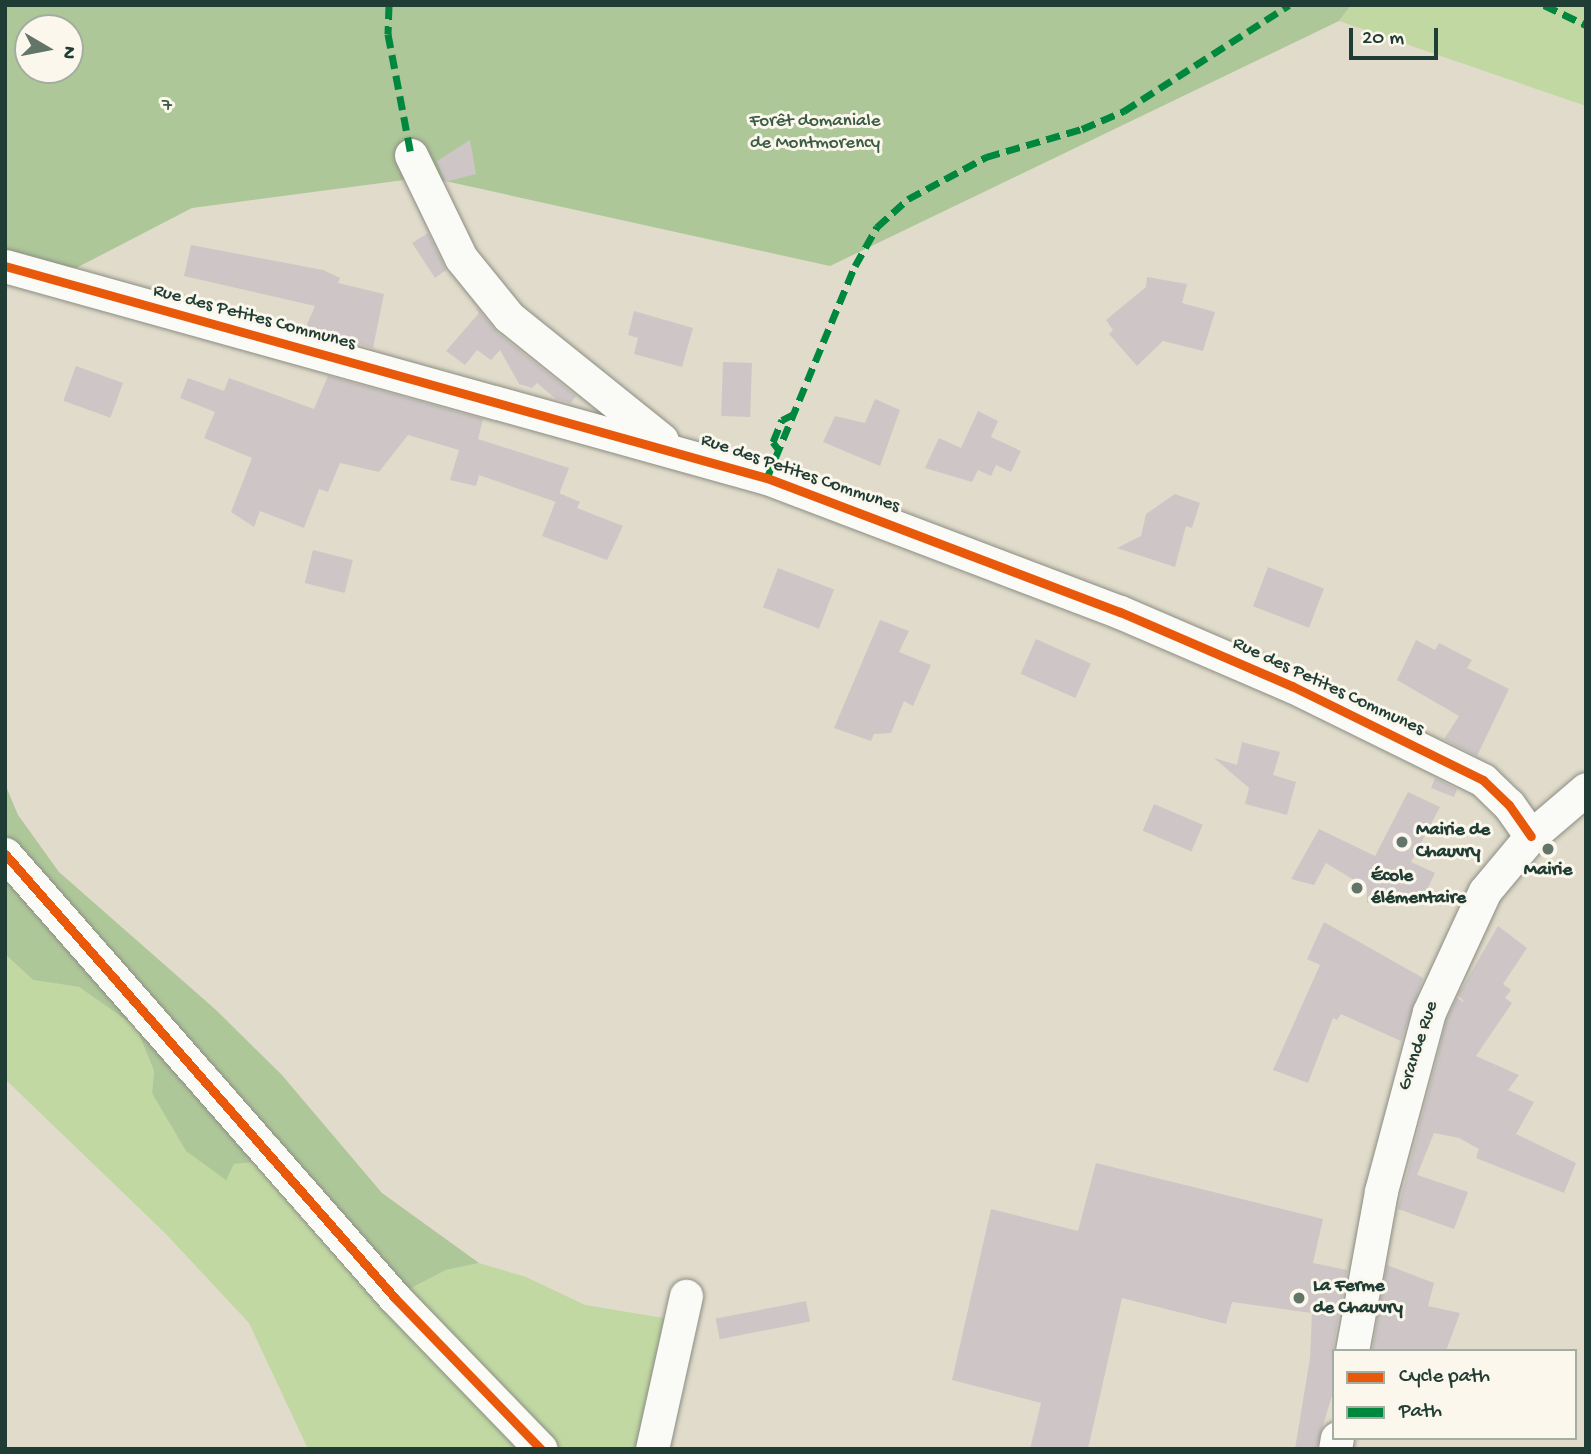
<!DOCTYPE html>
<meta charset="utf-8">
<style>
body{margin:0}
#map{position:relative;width:1591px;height:1454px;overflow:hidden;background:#e0dbca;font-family:"Gochi Hand",sans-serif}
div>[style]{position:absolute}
.green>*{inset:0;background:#c1d8a3}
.forest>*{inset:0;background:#aec799}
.building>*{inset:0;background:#cec6c6;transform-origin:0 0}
.roads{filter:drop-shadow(0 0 2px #8b8d83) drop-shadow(0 0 2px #8b8d83)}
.minor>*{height:33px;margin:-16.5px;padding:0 16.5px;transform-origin:16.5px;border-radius:16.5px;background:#fafaf7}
.quiet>*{height:7px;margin-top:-3.5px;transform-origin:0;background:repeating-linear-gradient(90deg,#00873e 0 14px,transparent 0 21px)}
.cycleway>*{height:9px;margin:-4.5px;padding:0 4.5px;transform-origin:4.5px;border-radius:4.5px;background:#e8590c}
.dots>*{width:19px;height:19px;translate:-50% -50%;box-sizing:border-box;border:4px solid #fbf7ec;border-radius:50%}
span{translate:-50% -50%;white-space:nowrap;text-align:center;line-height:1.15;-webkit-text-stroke:6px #fbf7ec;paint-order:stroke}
.park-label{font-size:19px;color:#3a5b44}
.street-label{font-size:19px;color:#1f3d34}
.poi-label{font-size:19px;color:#1f3d34;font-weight:700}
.left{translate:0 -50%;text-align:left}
.frame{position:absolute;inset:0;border:7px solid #1f3d34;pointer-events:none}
.legend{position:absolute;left:1332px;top:1349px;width:245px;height:91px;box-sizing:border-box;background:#fbf7ec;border:2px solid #a3ada2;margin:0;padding:9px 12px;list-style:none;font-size:21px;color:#1f3d34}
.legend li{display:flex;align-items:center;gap:14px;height:35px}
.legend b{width:35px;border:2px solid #a3ada2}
.north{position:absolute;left:14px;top:14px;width:70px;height:70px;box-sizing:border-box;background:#fbf7ec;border:2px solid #a3ada2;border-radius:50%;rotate:100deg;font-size:19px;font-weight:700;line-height:28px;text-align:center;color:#1f3d34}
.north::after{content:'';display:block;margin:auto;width:24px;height:32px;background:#637468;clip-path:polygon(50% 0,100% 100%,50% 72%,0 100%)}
.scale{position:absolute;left:1349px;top:28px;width:89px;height:32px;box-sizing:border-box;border:4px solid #1f3d34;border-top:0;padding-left:9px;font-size:21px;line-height:24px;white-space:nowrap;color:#1f3d34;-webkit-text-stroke:5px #fbf7ec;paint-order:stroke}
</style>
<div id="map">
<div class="green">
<i style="clip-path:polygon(1351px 5px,1586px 5px,1586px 106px,1339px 21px)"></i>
<i style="clip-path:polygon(5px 954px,33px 980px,79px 987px,136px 1027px,154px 1071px,152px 1093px,234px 1164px,255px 1162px,394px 1297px,446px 1270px,479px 1263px,526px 1277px,585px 1305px,681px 1321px,648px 1449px,308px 1449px,249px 1323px,165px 1233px,5px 1079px)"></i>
</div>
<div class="forest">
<i style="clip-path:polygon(evenodd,5px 5px,1351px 5px,1339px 21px,830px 266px,427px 177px,192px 208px,51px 281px,5px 266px,5px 5px,28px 28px,70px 28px,70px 70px,28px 70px,28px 28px)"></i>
<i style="clip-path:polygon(5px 784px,18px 815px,59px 872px,216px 1010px,281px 1074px,382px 1193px,479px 1263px,446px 1270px,394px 1297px,255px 1162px,234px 1164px,226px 1180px,186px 1151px,152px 1093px,154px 1071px,136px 1027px,79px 987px,33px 980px,5px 954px)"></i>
</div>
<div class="building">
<i style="clip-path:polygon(470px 140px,476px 174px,445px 182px,437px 161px)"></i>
<i style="clip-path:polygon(428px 233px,446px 270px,435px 278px,412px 243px)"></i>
<i style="clip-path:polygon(191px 245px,323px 270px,340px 278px,338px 283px,384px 294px,373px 348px,305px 329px,315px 306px,184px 276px)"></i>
<i style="clip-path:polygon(1147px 277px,1187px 284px,1182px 303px,1215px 312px,1203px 351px,1163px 341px,1137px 366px,1109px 334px,1113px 330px,1106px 320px,1146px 287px)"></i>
<i style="clip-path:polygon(476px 307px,497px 332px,576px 396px,571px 403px,556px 399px,537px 383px,532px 388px,519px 384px,500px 350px,491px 360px,477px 350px,465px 365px,446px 351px,479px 313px)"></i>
<i style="clip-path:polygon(634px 311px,693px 328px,682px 367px,634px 354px,638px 338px,628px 335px)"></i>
<i style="left:723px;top:362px;width:29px;height:54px;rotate:2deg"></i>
<i style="left:76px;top:366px;width:50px;height:37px;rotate:20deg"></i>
<i style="clip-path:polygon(328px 376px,483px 419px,478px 439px,569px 468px,556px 502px,479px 475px,476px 486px,450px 480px,459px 450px,408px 435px,379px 472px,340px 463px,328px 492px,319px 489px,304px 528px,260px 511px,254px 527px,231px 512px,252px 458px,204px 438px,215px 412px,180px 398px,188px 378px,224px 391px,229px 378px,314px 409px)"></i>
<i style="clip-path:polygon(875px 399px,900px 410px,880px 466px,823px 442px,835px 416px,865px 423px)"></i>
<i style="clip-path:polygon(978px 411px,998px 421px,991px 437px,1021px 451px,1011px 472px,996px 465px,991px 476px,978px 470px,972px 482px,925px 468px,939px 438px,961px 448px)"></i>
<i style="clip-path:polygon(559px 493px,580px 502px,577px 508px,623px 526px,607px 560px,542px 536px)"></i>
<i style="clip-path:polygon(1175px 494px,1200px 503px,1192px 528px,1186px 526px,1175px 567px,1117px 548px,1141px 536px,1146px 514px)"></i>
<i style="left:313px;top:550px;width:41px;height:34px;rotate:14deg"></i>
<i style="left:1268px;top:567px;width:60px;height:42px;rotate:21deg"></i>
<i style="left:778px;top:568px;width:60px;height:42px;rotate:21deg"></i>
<i style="clip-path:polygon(880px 620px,909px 631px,899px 652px,931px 665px,913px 706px,904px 701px,891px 733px,874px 734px,871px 741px,834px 728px)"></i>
<i style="left:1036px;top:639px;width:60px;height:38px;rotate:24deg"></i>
<i style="clip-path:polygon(1416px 640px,1435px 650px,1439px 643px,1472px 660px,1467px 668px,1509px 689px,1477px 756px,1444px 739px,1459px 716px,1397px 680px)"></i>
<i style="clip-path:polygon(1242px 742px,1280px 752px,1273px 775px,1296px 782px,1287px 815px,1245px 804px,1249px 788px,1214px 758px,1237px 765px)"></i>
<i style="clip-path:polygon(1435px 778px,1457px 789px,1454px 797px,1431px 788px)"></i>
<i style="clip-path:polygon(1408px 792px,1440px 807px,1411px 862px,1435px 873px,1421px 902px,1398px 891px,1367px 903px,1367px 888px,1326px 863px,1314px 885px,1291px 879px,1319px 829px,1375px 856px)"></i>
<i style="left:1154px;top:804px;width:53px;height:29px;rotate:23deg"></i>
<i style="clip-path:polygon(1324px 922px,1423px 978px,1401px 1041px,1341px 1014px,1337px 1020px,1333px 1018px,1308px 1083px,1273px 1070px,1320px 965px,1307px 959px)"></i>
<i style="clip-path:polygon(1498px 926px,1527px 948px,1503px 984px,1511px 990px,1505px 998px,1512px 1003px,1476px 1056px,1519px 1075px,1508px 1090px,1534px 1102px,1516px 1134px,1576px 1163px,1564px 1193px,1476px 1158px,1479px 1149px,1459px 1138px,1434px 1133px,1417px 1175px,1468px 1192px,1454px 1229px,1398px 1209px,1447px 1019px,1457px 998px,1465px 1003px,1458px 995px)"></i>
<i style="clip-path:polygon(1096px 1163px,1323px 1219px,1313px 1263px,1347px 1270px,1333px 1348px,1334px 1389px,1316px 1449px,1295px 1449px,1310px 1358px,1312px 1313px,1232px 1302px,1226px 1324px,1122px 1298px,1088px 1449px,1030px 1449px,1041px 1403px,952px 1380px,991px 1209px,1078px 1231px)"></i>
<i style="clip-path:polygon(1387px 1265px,1434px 1283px,1428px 1306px,1460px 1313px,1446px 1351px,1372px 1351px)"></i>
<i style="left:806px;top:1301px;width:21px;height:92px;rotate:79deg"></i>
</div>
<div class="roads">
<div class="minor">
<i style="left:411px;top:155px;width:114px;rotate:64.1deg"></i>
<i style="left:461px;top:258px;width:76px;rotate:50.9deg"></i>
<i style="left:509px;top:317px;width:196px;rotate:38.8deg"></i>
<i style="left:5px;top:266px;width:791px;rotate:15.55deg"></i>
<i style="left:767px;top:478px;width:378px;rotate:20.8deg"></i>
<i style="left:1120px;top:612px;width:187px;rotate:23.3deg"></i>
<i style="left:1292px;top:686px;width:213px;rotate:26.2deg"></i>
<i style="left:1483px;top:780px;width:36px;rotate:44deg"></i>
<i style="left:1509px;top:805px;width:38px;rotate:55deg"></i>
<i style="left:5px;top:854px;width:590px;rotate:48.71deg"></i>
<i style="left:394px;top:1297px;width:211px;rotate:46deg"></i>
<i style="left:1352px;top:1351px;width:163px;rotate:-79.7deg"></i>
<i style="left:1381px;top:1191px;width:185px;rotate:-75deg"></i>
<i style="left:1429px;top:1012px;width:133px;rotate:-65.2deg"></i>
<i style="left:1485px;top:891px;width:72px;rotate:-50.1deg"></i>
<i style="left:1531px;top:836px;width:72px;rotate:-40.5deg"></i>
<i style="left:652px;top:1449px;width:157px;rotate:-77.5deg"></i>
<i style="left:1335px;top:1449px;width:11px;rotate:-80deg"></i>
</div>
</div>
<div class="quiet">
<i style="left:389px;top:5px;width:29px;rotate:92deg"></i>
<i style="left:388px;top:34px;width:123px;rotate:79.2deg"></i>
<i style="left:1544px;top:5px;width:47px;rotate:25.5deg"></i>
<i style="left:779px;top:450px;width:10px;rotate:-127deg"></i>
<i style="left:773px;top:442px;width:24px;rotate:-68deg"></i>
<i style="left:782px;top:420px;width:13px;rotate:-27deg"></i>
<i style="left:767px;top:478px;width:230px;rotate:-67.5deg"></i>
<i style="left:855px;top:266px;width:45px;rotate:-60.6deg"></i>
<i style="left:877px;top:227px;width:42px;rotate:-42.1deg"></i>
<i style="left:908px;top:199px;width:89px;rotate:-28.3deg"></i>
<i style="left:986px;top:157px;width:100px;rotate:-16.3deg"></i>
<i style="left:1082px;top:129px;width:46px;rotate:-23.2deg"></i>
<i style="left:1124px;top:111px;width:196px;rotate:-32.7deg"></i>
</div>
<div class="cycleway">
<i style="left:5px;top:266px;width:791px;rotate:15.55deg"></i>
<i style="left:767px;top:478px;width:378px;rotate:20.8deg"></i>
<i style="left:1120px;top:612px;width:187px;rotate:23.3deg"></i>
<i style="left:1292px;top:686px;width:213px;rotate:26.2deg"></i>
<i style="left:1483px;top:780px;width:36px;rotate:44deg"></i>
<i style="left:1509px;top:805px;width:38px;rotate:55deg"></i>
<i style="left:5px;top:854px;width:590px;rotate:48.71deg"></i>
<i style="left:394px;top:1297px;width:211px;rotate:46deg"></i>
</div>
<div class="dots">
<i style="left:1402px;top:842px;background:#637468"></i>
<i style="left:1548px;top:849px;background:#637468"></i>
<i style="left:1357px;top:888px;background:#637468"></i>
<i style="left:1299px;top:1298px;background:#637468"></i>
</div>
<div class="park-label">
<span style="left:167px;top:107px">7</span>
<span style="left:815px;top:133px">Forêt domaniale<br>de Montmorency</span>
</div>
<div class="street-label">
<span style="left:254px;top:318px;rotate:15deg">Rue des Petites Communes</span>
<span style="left:800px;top:474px;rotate:19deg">Rue des Petites Communes</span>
<span style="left:1328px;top:687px;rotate:25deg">Rue des Petites Communes</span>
<span style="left:1419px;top:1046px;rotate:-72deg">Grande Rue</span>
</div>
<div class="poi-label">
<span class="left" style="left:1416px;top:842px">Mairie de<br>Chauvry</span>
<span style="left:1548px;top:871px">Mairie</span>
<span class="left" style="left:1371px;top:888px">École<br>élémentaire</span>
<span class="left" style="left:1313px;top:1298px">La Ferme<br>de Chauvry</span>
</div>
<div class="frame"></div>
<ul class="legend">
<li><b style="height:9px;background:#e8590c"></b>Cycle path</li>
<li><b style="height:9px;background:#00873e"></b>Path</li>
</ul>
<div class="north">N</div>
<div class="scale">20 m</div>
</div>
